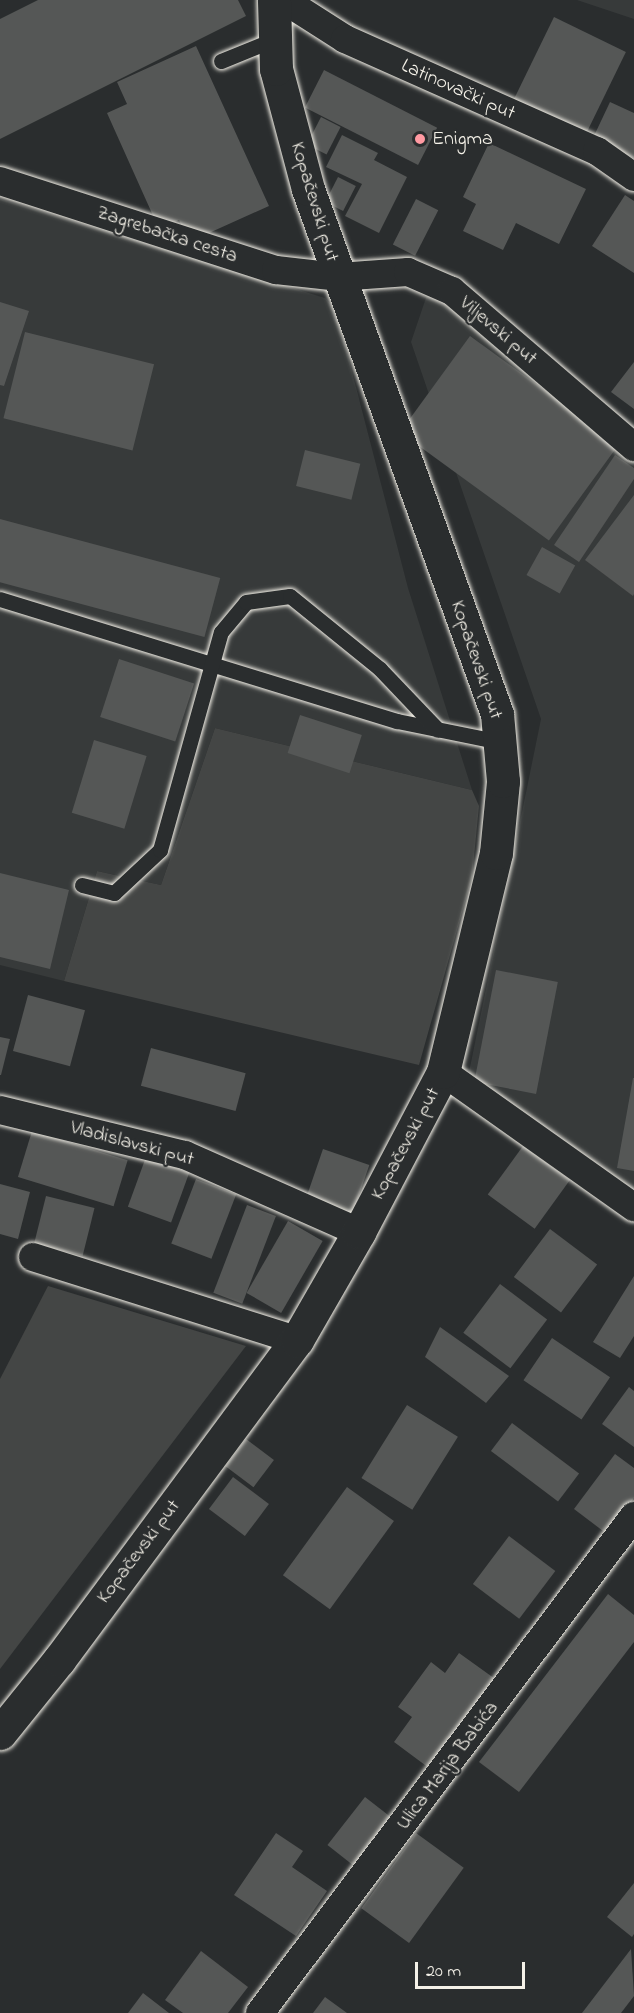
<!DOCTYPE html>
<meta charset="utf-8">
<style>
body{margin:0}
#map{position:relative;width:634px;height:2013px;overflow:hidden;background:#2a2d2e;font-family:"Indie Flower",sans-serif}
div>[style]{position:absolute}
.built>*{inset:0;background:#373a3a}
.green>*{inset:0;background:#444645}
.building>*{inset:0;background:#555756;transform-origin:0 0}
.roads{filter:drop-shadow(0 0 2px #f4f1e8) drop-shadow(0 0 2px #f4f1e8)}
.lane>*{height:15px;margin:-7.5px;padding:0 7.5px;transform-origin:7.5px;border-radius:7.5px;background:#2a2d2e}
.street>*{height:28px;margin:-14px;padding:0 14px;transform-origin:14px;border-radius:14px;background:#2a2d2e}
.secondary>*{height:33px;margin:-16.5px;padding:0 16.5px;transform-origin:16.5px;border-radius:16.5px;background:#2a2d2e}
.dots>*{width:16px;height:16px;translate:-50% -50%;box-sizing:border-box;border:3px solid #2a2d2e;border-radius:50%}
span{translate:-50% -50%;white-space:nowrap;text-align:center;line-height:1.15;-webkit-text-stroke:4.5px #2a2d2e;paint-order:stroke}
.street-label{font-size:20px;color:#f4f1e8}
.poi-label{font-size:20px;color:#f4f1e8}
.left{translate:0 -50%;text-align:left}
.scale{position:absolute;left:415px;top:1962px;width:110px;height:27px;box-sizing:border-box;border:3px solid #f4f1e8;border-top:0;padding-left:8px;font-size:18px;line-height:21px;white-space:nowrap;color:#f4f1e8;-webkit-text-stroke:4px #2a2d2e;paint-order:stroke}
</style>
<div id="map">
<div class="built">
<i style="clip-path:polygon(577px 0,634px 0,634px 19px)"></i>
<i style="clip-path:polygon(0 199px,325px 298px,336px 310px,408px 588px,472px 790px,215px 728px,161px 885px,97px 871px,64px 981px,0 965px)"></i>
<i style="clip-path:polygon(429px 289px,634px 457px,634px 1191px,468px 1077px,541px 719px,411px 342px)"></i>
</div>
<div class="green">
<i style="clip-path:polygon(215px 728px,472px 790px,479px 806px,472px 877px,419px 1065px,64px 981px,97px 871px,161px 885px)"></i>
<i style="clip-path:polygon(48px 1286px,246px 1346px,0 1669px,0 1379px)"></i>
</div>
<div class="building">
<i style="clip-path:polygon(38px 0,238px 0,246px 16px,0 139px,0 19px)"></i>
<i style="left:554px;top:17px;width:80px;height:92px;rotate:26deg"></i>
<i style="clip-path:polygon(196px 46px,269px 206px,189px 242px,179px 220px,159px 229px,107px 113px,127px 104px,117px 82px)"></i>
<i style="left:324px;top:70px;width:127px;height:42px;rotate:27deg"></i>
<i style="clip-path:polygon(610px 102px,634px 113px,634px 158px,593px 138px)"></i>
<i style="left:321px;top:117px;width:22px;height:31px;rotate:27deg"></i>
<i style="clip-path:polygon(342px 135px,378px 153px,374px 160px,407px 177px,379px 233px,345px 216px,362px 184px,326px 167px)"></i>
<i style="clip-path:polygon(489px 143px,586px 189px,559px 244px,516px 223px,503px 250px,463px 231px,476px 204px,463px 197px)"></i>
<i style="left:338px;top:177px;width:20px;height:28px;rotate:27deg"></i>
<i style="clip-path:polygon(625px 195px,634px 201px,634px 273px,592px 246px)"></i>
<i style="left:416px;top:199px;width:25px;height:51px;rotate:27deg"></i>
<i style="clip-path:polygon(0 302px,29px 311px,4px 386px,0 385px)"></i>
<i style="left:25px;top:332px;width:133px;height:89px;rotate:14deg"></i>
<i style="left:470px;top:336px;width:184px;height:119px;rotate:36deg"></i>
<i style="clip-path:polygon(634px 362px,634px 409px,611px 392px)"></i>
<i style="left:305px;top:450px;width:57px;height:37px;rotate:14deg"></i>
<i style="clip-path:polygon(615px 455px,634px 468px,634px 479px,579px 562px,554px 545px)"></i>
<i style="clip-path:polygon(634px 495px,634px 594px,633px 596px,585px 560px)"></i>
<i style="left:0;top:519px;width:228px;height:61px;rotate:15deg"></i>
<i style="left:542px;top:547px;width:38px;height:32px;rotate:29deg"></i>
<i style="left:119px;top:659px;width:79px;height:61px;rotate:18deg"></i>
<i style="left:300px;top:715px;width:65px;height:40px;rotate:18deg"></i>
<i style="left:94px;top:740px;width:55px;height:76px;rotate:17deg"></i>
<i style="clip-path:polygon(0 873px,69px 890px,50px 969px,0 957px)"></i>
<i style="left:496px;top:970px;width:63px;height:114px;rotate:11deg"></i>
<i style="left:28px;top:995px;width:59px;height:58px;rotate:15deg"></i>
<i style="clip-path:polygon(0 1037px,10px 1039px,1px 1075px,0 1075px)"></i>
<i style="left:151px;top:1048px;width:98px;height:39px;rotate:15deg"></i>
<i style="clip-path:polygon(633px 1078px,634px 1078px,634px 1171px,617px 1168px)"></i>
<i style="left:32px;top:1131px;width:100px;height:48px;rotate:17deg"></i>
<i style="left:523px;top:1146px;width:58px;height:60px;rotate:36deg"></i>
<i style="left:323px;top:1149px;width:49px;height:52px;rotate:19deg"></i>
<i style="left:146px;top:1157px;width:46px;height:53px;rotate:20deg"></i>
<i style="left:196px;top:1179px;width:43px;height:69px;rotate:21deg"></i>
<i style="clip-path:polygon(0 1184px,30px 1192px,18px 1239px,0 1234px)"></i>
<i style="left:46px;top:1196px;width:50px;height:49px;rotate:14deg"></i>
<i style="left:247px;top:1205px;width:31px;height:94px;rotate:21deg"></i>
<i style="left:288px;top:1221px;width:40px;height:83px;rotate:30deg"></i>
<i style="left:550px;top:1229px;width:59px;height:60px;rotate:37deg"></i>
<i style="clip-path:polygon(634px 1276px,634px 1336px,620px 1358px,593px 1342px)"></i>
<i style="left:500px;top:1284px;width:59px;height:61px;rotate:37deg"></i>
<i style="clip-path:polygon(440px 1327px,509px 1376px,486px 1403px,425px 1357px)"></i>
<i style="left:552px;top:1338px;width:70px;height:51px;rotate:34deg"></i>
<i style="clip-path:polygon(629px 1387px,634px 1391px,634px 1447px,602px 1424px)"></i>
<i style="left:407px;top:1405px;width:60px;height:86px;rotate:32deg"></i>
<i style="left:512px;top:1423px;width:84px;height:35px;rotate:37deg"></i>
<i style="left:246px;top:1439px;width:35px;height:34px;rotate:37deg"></i>
<i style="clip-path:polygon(615px 1454px,634px 1468px,634px 1498px,607px 1534px,574px 1509px)"></i>
<i style="left:233px;top:1477px;width:45px;height:40px;rotate:37deg"></i>
<i style="left:347px;top:1487px;width:58px;height:109px;rotate:36deg"></i>
<i style="left:509px;top:1536px;width:58px;height:60px;rotate:37deg"></i>
<i style="clip-path:polygon(608px 1594px,634px 1615px,634px 1642px,519px 1792px,479px 1762px)"></i>
<i style="clip-path:polygon(459px 1653px,498px 1681px,429px 1768px,394px 1742px,412px 1717px,398px 1707px,431px 1662px,445px 1673px)"></i>
<i style="left:365px;top:1797px;width:33px;height:61px;rotate:38deg"></i>
<i style="clip-path:polygon(276px 1833px,303px 1851px,292px 1867px,327px 1891px,296px 1936px,234px 1895px)"></i>
<i style="left:416px;top:1833px;width:59px;height:93px;rotate:36deg"></i>
<i style="clip-path:polygon(634px 1883px,634px 1934px,632px 1937px,607px 1917px)"></i>
<i style="clip-path:polygon(631px 1949px,634px 1996px,621px 2013px,582px 2013px)"></i>
<i style="clip-path:polygon(201px 1951px,248px 1987px,228px 2013px,183px 2013px,165px 2000px)"></i>
<i style="clip-path:polygon(143px 1993px,169px 2013px,128px 2013px)"></i>
<i style="clip-path:polygon(325px 1997px,347px 2013px,313px 2013px)"></i>
</div>
<div class="roads">
<div class="lane">
<i style="left:221px;top:61px;width:58px;rotate:-22.2deg"></i>
<i style="left:0;top:599px;width:415px;rotate:17.1deg"></i>
<i style="left:397px;top:721px;width:105px;rotate:11.5deg"></i>
<i style="left:82px;top:885px;width:33px;rotate:14deg"></i>
<i style="left:114px;top:893px;width:63px;rotate:-43.1deg"></i>
<i style="left:160px;top:850px;width:226px;rotate:-74.4deg"></i>
<i style="left:221px;top:632px;width:39px;rotate:-50deg"></i>
<i style="left:246px;top:602px;width:44px;rotate:-7.8deg"></i>
<i style="left:290px;top:596px;width:116px;rotate:39deg"></i>
<i style="left:380px;top:669px;width:84px;rotate:46.4deg"></i>
</div>
<div class="street">
<i style="left:284px;top:0;width:72px;rotate:32.6deg"></i>
<i style="left:345px;top:39px;width:276px;rotate:24deg"></i>
<i style="left:597px;top:151px;width:45px;rotate:35.1deg"></i>
<i style="left:0;top:181px;width:290px;rotate:17.9deg"></i>
<i style="left:276px;top:270px;width:62px;rotate:6.4deg"></i>
<i style="left:338px;top:277px;width:70px;rotate:-4.1deg"></i>
<i style="left:408px;top:272px;width:48px;rotate:23.4deg"></i>
<i style="left:452px;top:291px;width:240px;rotate:40.6deg"></i>
<i style="left:443px;top:1072px;width:234px;rotate:35.3deg"></i>
<i style="left:0;top:1110px;width:190px;rotate:13.7deg"></i>
<i style="left:185px;top:1155px;width:190px;rotate:23.9deg"></i>
<i style="left:33px;top:1257px;width:277px;rotate:17.5deg"></i>
<i style="left:260px;top:2013px;width:622px;rotate:-53.04deg"></i>
</div>
<div class="secondary">
<i style="left:0;top:1733px;width:94px;rotate:-51.1deg"></i>
<i style="left:59px;top:1660px;width:399px;rotate:-53.4deg"></i>
<i style="left:297px;top:1340px;width:125px;rotate:-60.1deg"></i>
<i style="left:359px;top:1232px;width:181px;rotate:-62.3deg"></i>
<i style="left:443px;top:1072px;width:225px;rotate:-76.4deg"></i>
<i style="left:496px;top:853px;width:72px;rotate:-84.4deg"></i>
<i style="left:503px;top:781px;width:67px;rotate:-95.1deg"></i>
<i style="left:497px;top:714px;width:558px;rotate:-109.8deg"></i>
<i style="left:308px;top:189px;width:124px;rotate:-104.9deg"></i>
<i style="left:276px;top:69px;width:69px;rotate:-91.7deg"></i>
</div>
</div>
<div class="dots">
<i style="left:420px;top:139px;background:#ff9aa2"></i>
</div>
<div class="street-label">
<span style="left:458px;top:90px;rotate:24deg">Latinovački put</span>
<span style="left:314px;top:202px;rotate:73deg">Kopačevski put</span>
<span style="left:167px;top:235px;rotate:18deg">Zagrebačka cesta</span>
<span style="left:498px;top:331px;rotate:40deg">Viljevski put</span>
<span style="left:476px;top:660px;rotate:71deg">Kopačevski put</span>
<span style="left:132px;top:1144px;rotate:15deg">Vladislavski put</span>
<span style="left:406px;top:1144px;rotate:-62deg">Kopačevski put</span>
<span style="left:139px;top:1552px;rotate:-53deg">Kopačevski put</span>
<span style="left:448px;top:1766px;rotate:-53deg">Ulica Marija Babića</span>
</div>
<div class="poi-label">
<span class="left" style="left:432px;top:139px">Enigma</span>
</div>
<div class="scale">20 m</div>
</div>
